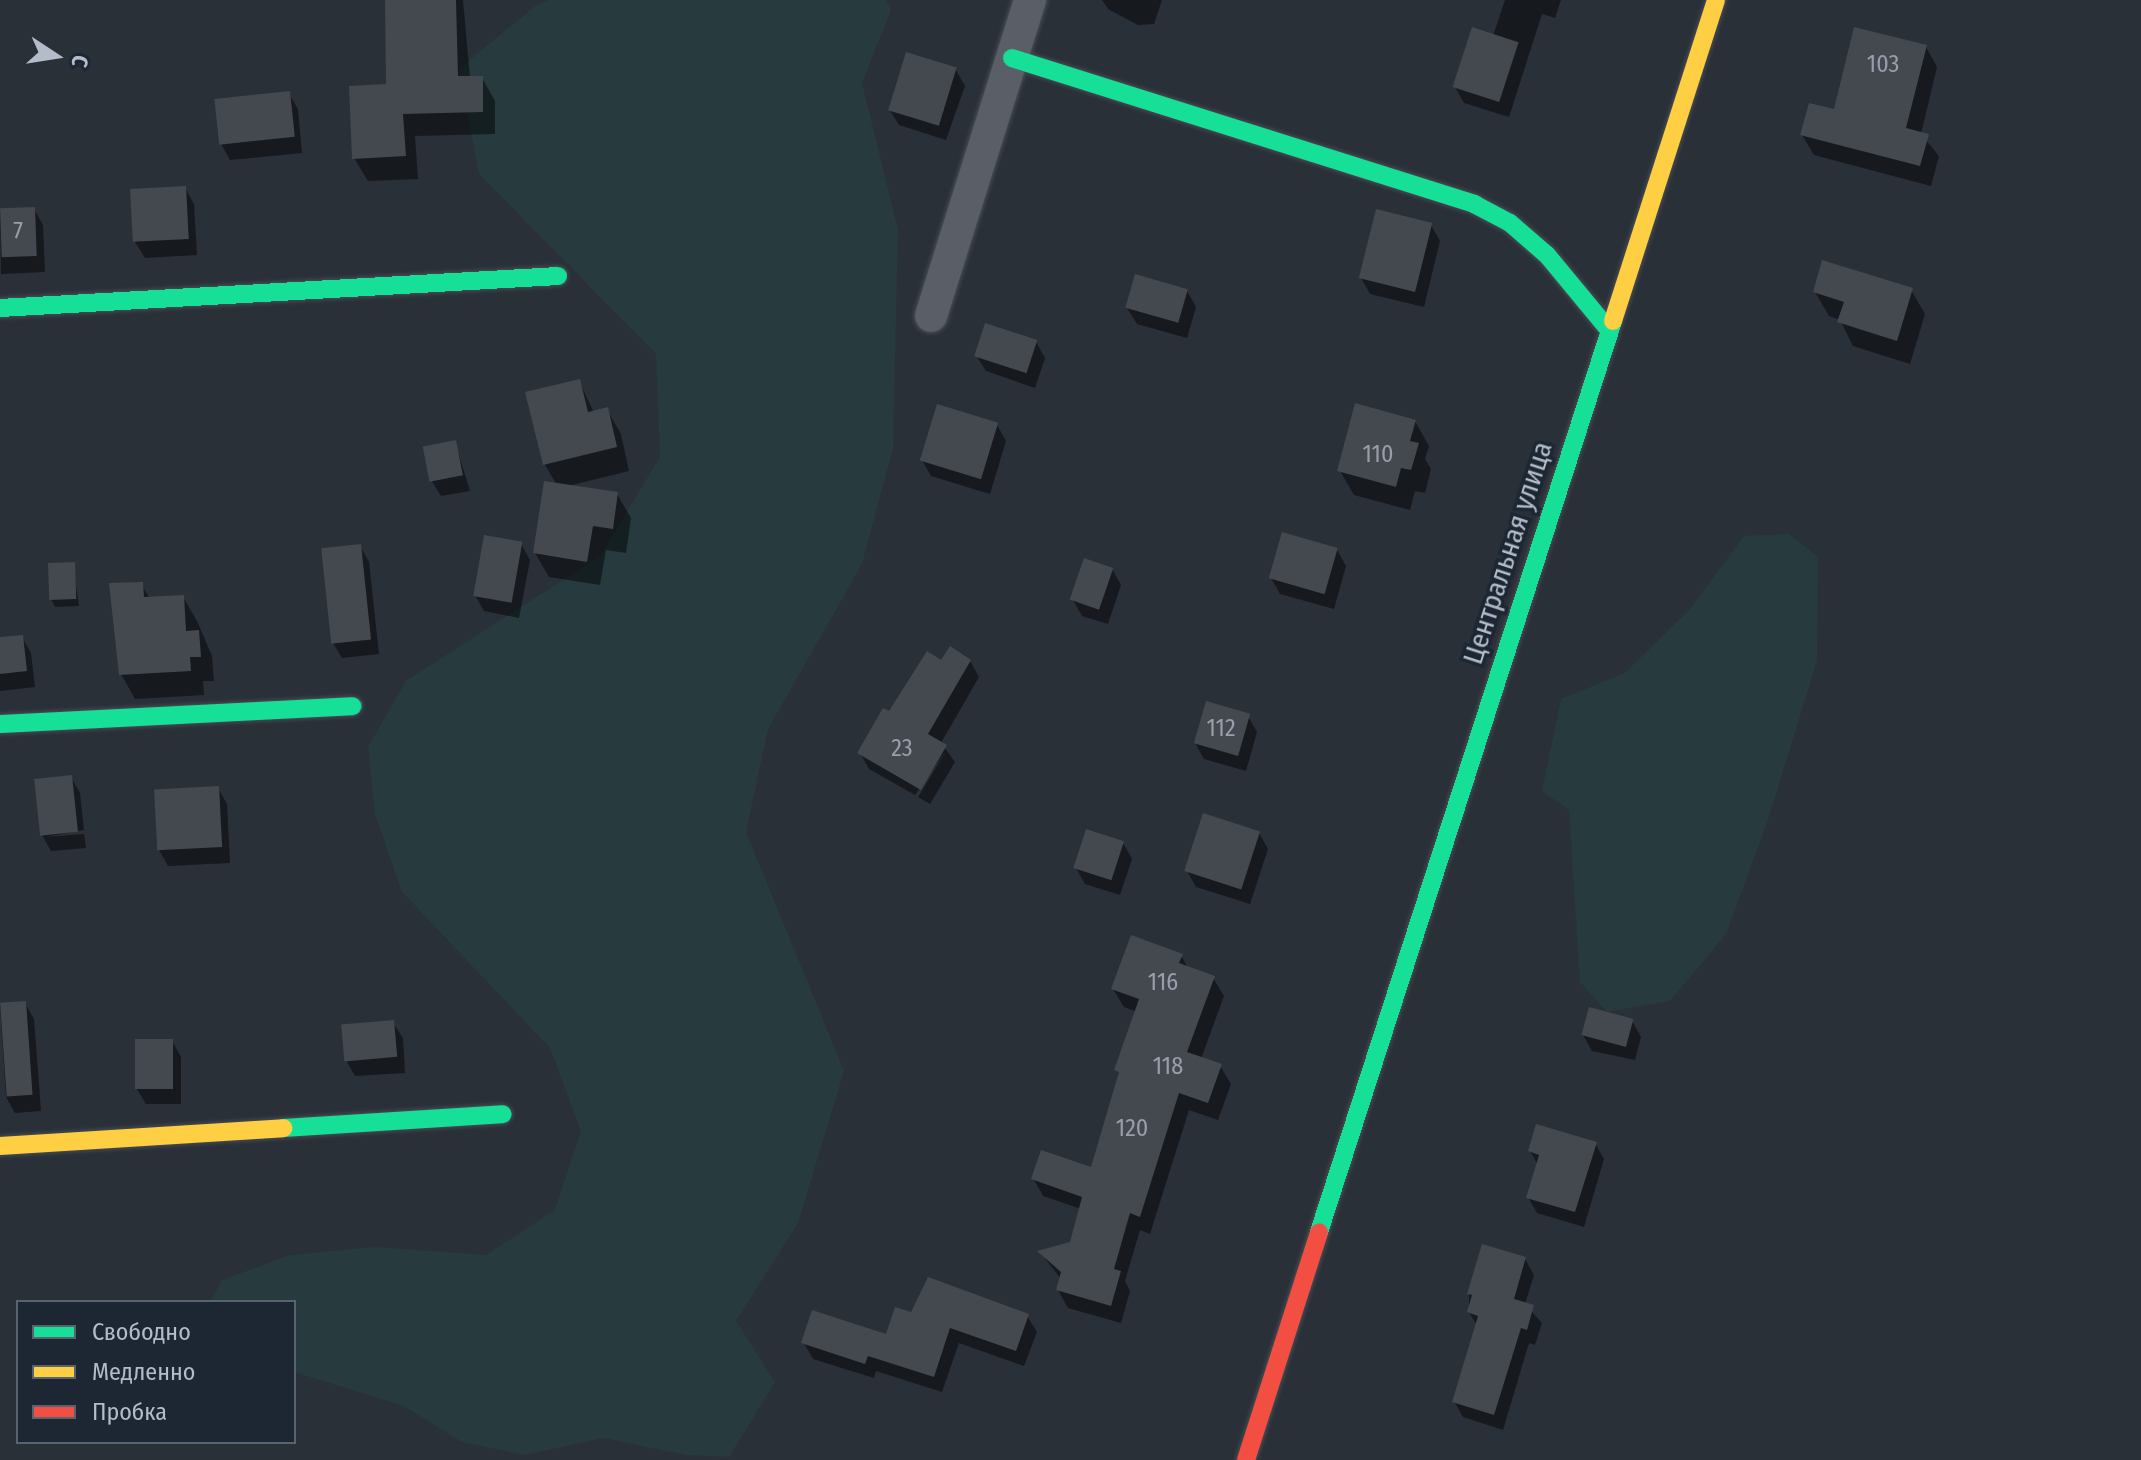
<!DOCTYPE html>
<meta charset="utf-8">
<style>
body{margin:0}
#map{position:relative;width:2141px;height:1460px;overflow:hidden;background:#2a3038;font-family:"Fira Sans Condensed",sans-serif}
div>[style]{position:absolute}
.green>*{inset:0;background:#273a3e}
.shadow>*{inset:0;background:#0007}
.building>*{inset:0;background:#444950;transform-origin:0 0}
.roads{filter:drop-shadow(0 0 2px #484c53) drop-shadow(0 0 2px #484c53)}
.street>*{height:32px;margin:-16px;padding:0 16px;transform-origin:16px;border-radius:16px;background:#5a5e66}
.fast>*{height:18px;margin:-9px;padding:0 9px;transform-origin:9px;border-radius:9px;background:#16e098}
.slow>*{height:18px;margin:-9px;padding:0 9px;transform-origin:9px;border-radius:9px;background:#ffcf43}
.jam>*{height:18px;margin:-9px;padding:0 9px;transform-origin:9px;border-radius:9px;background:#f24e42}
span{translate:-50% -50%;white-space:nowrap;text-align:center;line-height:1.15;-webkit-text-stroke:7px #1d2633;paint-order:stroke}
.number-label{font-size:24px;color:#989fab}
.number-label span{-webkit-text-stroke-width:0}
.street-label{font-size:28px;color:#b4bcc9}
.legend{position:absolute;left:16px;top:1300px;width:280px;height:144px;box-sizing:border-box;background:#1d2633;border:2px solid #59626f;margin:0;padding:10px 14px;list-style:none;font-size:24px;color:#b4bcc9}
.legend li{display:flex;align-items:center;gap:16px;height:40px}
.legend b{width:40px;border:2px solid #59626f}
.north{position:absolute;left:16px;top:16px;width:80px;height:80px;-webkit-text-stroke:6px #1d2633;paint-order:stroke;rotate:102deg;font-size:22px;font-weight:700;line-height:32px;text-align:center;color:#b4bcc9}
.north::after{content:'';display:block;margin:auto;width:28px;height:36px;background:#b4bcc9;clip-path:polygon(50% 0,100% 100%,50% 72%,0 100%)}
</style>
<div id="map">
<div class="green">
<i style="clip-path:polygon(549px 0,886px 0,891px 10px,862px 83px,898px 230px,893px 448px,862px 564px,768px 729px,746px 832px,844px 1071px,798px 1223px,736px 1321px,775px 1382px,729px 1457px,686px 1455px,604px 1438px,524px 1455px,462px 1442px,404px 1406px,294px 1372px,294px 1302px,210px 1302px,222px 1280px,290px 1255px,375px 1247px,486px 1255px,555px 1210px,581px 1131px,550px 1048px,402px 892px,375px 814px,368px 747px,406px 681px,600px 556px,660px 457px,656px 354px,479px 174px,459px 69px,534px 7px)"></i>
<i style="clip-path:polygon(1789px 534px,1818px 557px,1817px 661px,1767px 823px,1726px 934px,1670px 1001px,1607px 1012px,1580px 982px,1569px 810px,1542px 791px,1561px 699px,1625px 673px,1690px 609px,1744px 536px)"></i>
</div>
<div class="shadow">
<i style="clip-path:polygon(387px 0,463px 0,470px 78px,482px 78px,495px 101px,495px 134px,415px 136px,418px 179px,368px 181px,354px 158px,388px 86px)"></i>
<i style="clip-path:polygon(1102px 0,1162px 0,1154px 24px,1138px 25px,1108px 9px)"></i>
<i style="clip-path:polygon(1505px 0,1561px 0,1555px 18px,1542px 14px,1509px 117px,1464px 103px,1455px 87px,1493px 36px)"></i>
<i style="clip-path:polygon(1926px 47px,1937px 67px,1921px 134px,1939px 156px,1931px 186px,1814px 155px,1802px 135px)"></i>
<i style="clip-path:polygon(956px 70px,965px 86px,946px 140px,899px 125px,889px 109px)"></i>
<i style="clip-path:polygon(289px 94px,298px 109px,302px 153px,230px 160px,221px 144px)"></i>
<i style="clip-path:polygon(185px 188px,194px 204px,197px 255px,145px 258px,135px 242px)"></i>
<i style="clip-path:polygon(34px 209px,43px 225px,45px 272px,1px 274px,0 210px)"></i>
<i style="clip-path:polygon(1431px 225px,1440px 241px,1424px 307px,1370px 294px,1361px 278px)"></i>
<i style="clip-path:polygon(1911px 290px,1925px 314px,1910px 364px,1853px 346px,1840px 320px,1829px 316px,1815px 292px)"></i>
<i style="clip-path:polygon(1187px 291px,1196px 307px,1187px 338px,1137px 324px,1127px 308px)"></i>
<i style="clip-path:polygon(1036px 342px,1045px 358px,1035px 388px,986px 371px,976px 355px)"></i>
<i style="clip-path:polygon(579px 381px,594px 413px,607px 410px,621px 434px,629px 471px,568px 486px,617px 494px,631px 518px,626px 553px,606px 550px,600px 585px,549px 577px,535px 553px,557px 485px,545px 465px,528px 394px)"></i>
<i style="clip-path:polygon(1415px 421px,1429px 446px,1425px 459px,1431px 469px,1425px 493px,1415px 491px,1410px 510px,1354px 495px,1340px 471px)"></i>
<i style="clip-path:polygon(997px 425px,1006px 441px,990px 494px,931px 476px,922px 460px)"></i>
<i style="clip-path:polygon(455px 442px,470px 491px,441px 496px,431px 480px)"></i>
<i style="clip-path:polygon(521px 544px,530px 560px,519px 618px,484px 611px,475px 595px)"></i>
<i style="clip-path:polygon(360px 546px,369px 562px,379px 654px,342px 658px,333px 643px)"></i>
<i style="clip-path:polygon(1337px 550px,1346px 566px,1334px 609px,1280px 594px,1271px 578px)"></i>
<i style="clip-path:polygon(73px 564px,79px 606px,55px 607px,51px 599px)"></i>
<i style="clip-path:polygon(1112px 569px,1121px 585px,1108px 624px,1082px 616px,1073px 600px)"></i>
<i style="clip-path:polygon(141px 584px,150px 599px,183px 597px,197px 621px,212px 656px,214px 681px,203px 681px,204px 695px,135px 699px,121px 674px)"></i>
<i style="clip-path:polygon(22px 637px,31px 653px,35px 687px,0 691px,0 639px)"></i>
<i style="clip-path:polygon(970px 661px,979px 677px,941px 743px,955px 762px,930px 804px,918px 797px,946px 751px,915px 795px,869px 769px,860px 753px,942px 663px)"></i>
<i style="clip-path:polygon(1248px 716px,1257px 732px,1246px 771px,1204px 759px,1195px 743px)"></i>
<i style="clip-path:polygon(71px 777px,80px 793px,84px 830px,46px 837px,84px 834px,86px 848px,51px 851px,42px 835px)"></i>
<i style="clip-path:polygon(218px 788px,227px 804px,230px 863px,168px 866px,159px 850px)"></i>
<i style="clip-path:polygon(1259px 833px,1268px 849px,1250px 904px,1196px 887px,1187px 871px)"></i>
<i style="clip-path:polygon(1123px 843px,1132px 859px,1120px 895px,1085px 884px,1076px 868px)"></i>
<i style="clip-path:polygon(1181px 956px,1189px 969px,1213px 978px,1224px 996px,1201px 1059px,1220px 1066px,1231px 1084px,1218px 1120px,1189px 1110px,1150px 1234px,1140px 1230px,1125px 1281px,1130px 1291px,1121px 1323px,1068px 1308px,1058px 1290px,1061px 1279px,1040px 1252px,1071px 1244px,1081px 1209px,1043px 1196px,1033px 1178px,1092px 1170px,1137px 1012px,1124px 1007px,1113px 989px)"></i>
<i style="clip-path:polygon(25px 1003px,34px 1019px,41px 1111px,15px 1113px,6px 1097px,0 1005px)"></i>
<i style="clip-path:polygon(1632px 1021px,1641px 1037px,1635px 1060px,1592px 1051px,1583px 1035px)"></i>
<i style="clip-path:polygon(393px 1023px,403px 1038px,405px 1073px,355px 1076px,346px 1060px)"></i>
<i style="clip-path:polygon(172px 1041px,181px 1057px,181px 1104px,146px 1104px,137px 1089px)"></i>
<i style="clip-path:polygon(1595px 1143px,1604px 1159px,1584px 1227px,1537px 1213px,1528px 1197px,1538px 1165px,1530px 1151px)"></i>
<i style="clip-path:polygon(1525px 1259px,1534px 1275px,1525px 1304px,1542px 1323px,1535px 1345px,1529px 1343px,1503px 1430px,1463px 1417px,1454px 1401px,1477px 1326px,1469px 1312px,1469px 1294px)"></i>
<i style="clip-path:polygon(912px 1315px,1027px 1316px,1037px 1332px,1024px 1366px,959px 1343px,942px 1392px,876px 1371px,874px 1378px,813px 1359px,804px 1343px,887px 1336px)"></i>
</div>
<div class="building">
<i style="clip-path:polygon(385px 0,456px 0,458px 76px,483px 76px,483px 112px,403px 114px,406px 156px,352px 159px,349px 86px,386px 84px)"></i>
<i style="left:1472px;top:27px;width:49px;height:63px;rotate:18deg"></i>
<i style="clip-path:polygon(1854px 27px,1927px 45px,1906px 128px,1929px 134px,1920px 166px,1800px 135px,1809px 103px,1834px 109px)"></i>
<i style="left:906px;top:52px;width:53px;height:61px;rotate:17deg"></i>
<i style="left:290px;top:91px;width:46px;height:76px;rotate:84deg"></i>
<i style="left:186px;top:186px;width:53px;height:56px;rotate:87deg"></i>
<i style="left:35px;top:207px;width:49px;height:35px;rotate:88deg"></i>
<i style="left:1376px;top:209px;width:58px;height:71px;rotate:14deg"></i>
<i style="clip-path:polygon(1822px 260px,1913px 288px,1897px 341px,1837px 322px,1844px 302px,1813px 292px)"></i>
<i style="left:1135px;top:274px;width:55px;height:35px;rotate:16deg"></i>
<i style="left:985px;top:323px;width:55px;height:35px;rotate:18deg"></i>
<i style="clip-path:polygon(580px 379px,588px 412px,608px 407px,617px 447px,543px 465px,525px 392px)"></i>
<i style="clip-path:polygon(1355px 403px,1416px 420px,1410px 441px,1419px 443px,1411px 470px,1401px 468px,1396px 487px,1337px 471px)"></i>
<i style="left:937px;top:404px;width:64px;height:59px;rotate:17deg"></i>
<i style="left:456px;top:440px;width:36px;height:34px;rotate:79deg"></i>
<i style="clip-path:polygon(544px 481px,618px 492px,613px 529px,593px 526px,587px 562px,533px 553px)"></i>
<i style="left:1282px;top:532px;width:58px;height:48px;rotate:16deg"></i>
<i style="left:484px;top:535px;width:39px;height:62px;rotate:10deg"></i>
<i style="left:361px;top:544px;width:96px;height:40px;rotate:84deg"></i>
<i style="left:1084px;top:558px;width:31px;height:44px;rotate:19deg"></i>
<i style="left:75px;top:562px;width:37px;height:27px;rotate:88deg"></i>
<i style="clip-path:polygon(143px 582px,144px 597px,184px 595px,186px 631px,199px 630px,201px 657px,190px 657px,191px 671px,119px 675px,109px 583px)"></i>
<i style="clip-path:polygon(23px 635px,27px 671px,0 674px,0 637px)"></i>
<i style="clip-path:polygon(950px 646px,971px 660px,928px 734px,947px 745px,921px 790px,857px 753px,883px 708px,889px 711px,927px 651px,941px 660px)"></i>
<i style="left:1206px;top:701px;width:46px;height:44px;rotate:16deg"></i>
<i style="left:72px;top:775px;width:57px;height:38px;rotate:84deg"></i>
<i style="left:219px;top:786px;width:61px;height:65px;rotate:87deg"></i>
<i style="left:1203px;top:813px;width:60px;height:61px;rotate:18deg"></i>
<i style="left:1086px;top:829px;width:40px;height:41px;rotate:18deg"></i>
<i style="clip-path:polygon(1131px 935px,1183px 954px,1179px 963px,1215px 976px,1187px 1052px,1222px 1064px,1208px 1103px,1179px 1093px,1140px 1217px,1130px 1213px,1114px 1269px,1121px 1271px,1111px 1306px,1056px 1290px,1061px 1272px,1037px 1251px,1070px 1242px,1082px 1197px,1031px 1179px,1041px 1150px,1091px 1167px,1119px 1072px,1114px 1070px,1139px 999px,1111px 989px)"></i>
<i style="left:26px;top:1001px;width:94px;height:26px;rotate:86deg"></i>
<i style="left:1589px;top:1007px;width:46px;height:29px;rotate:15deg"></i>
<i style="left:394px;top:1020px;width:37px;height:53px;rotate:85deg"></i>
<i style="left:135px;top:1039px;width:38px;height:50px"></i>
<i style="clip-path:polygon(1536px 1124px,1597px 1142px,1575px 1212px,1526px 1198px,1539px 1155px,1528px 1151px)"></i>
<i style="clip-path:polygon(1482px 1244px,1526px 1257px,1514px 1299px,1534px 1305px,1527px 1330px,1521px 1328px,1494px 1415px,1452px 1402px,1478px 1316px,1467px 1312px,1472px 1295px,1467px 1294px)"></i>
<i style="clip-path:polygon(928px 1277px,1029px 1314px,1016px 1351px,950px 1328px,934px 1377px,868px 1356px,865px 1364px,801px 1343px,812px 1310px,886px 1334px,895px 1307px,911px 1312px)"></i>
</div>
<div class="roads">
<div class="street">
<i style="left:931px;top:316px;width:331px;rotate:-72.6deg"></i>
</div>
<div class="fast">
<i style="left:1012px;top:58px;width:485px;rotate:17.5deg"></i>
<i style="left:1474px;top:204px;width:41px;rotate:27.8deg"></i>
<i style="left:1510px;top:223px;width:49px;rotate:40.9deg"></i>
<i style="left:1547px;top:255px;width:97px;rotate:50.4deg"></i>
<i style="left:0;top:308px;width:559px;rotate:-3.28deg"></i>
<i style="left:0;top:724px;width:353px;rotate:-2.9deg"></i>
<i style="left:283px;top:1128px;width:220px;rotate:-3.6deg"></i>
<i style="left:1319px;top:1232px;width:957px;rotate:-72.11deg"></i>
</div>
<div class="slow">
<i style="left:1613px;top:321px;width:337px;rotate:-72.2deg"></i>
<i style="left:0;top:1146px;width:284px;rotate:-3.6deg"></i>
</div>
<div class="jam">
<i style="left:1246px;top:1460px;width:239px;rotate:-72.2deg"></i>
</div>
</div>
<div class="number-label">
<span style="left:1883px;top:65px">103</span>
<span style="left:18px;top:232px">7</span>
<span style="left:1378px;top:455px">110</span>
<span style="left:1221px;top:729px">112</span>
<span style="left:902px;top:749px">23</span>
<span style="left:1163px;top:983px">116</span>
<span style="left:1168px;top:1067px">118</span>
<span style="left:1132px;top:1129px">120</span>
</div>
<div class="street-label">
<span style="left:1508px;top:553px;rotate:-72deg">Центральная улица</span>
</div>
<ul class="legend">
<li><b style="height:10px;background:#16e098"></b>Свободно</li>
<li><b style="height:10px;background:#ffcf43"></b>Медленно</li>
<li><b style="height:10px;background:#f24e42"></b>Пробка</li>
</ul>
<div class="north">С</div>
</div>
